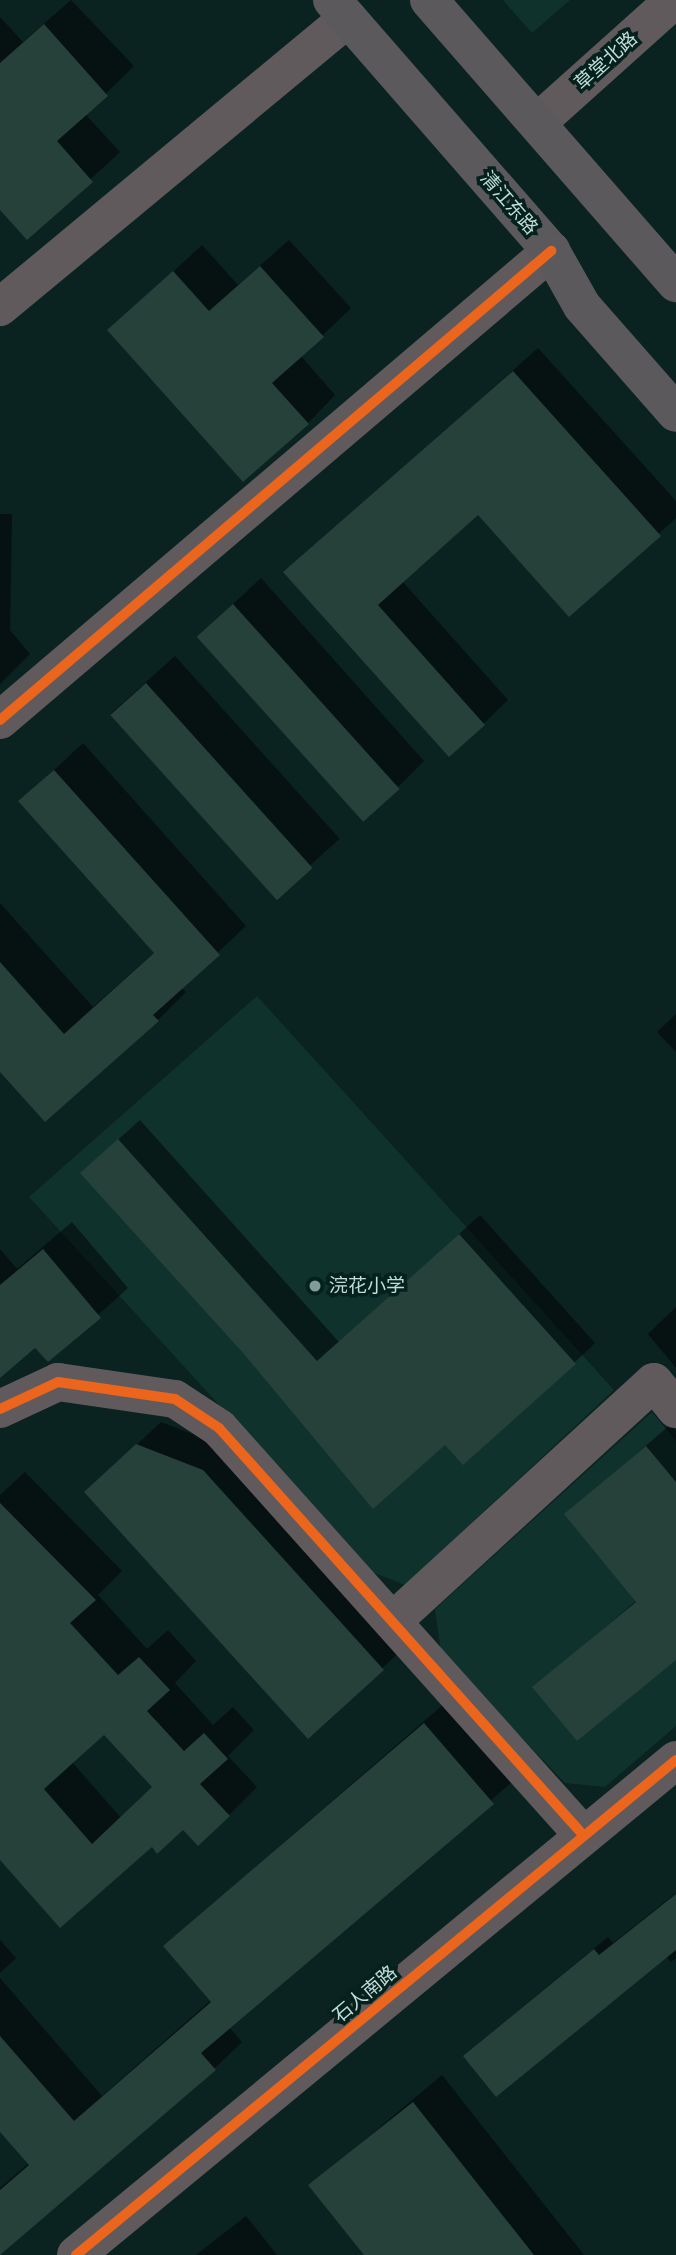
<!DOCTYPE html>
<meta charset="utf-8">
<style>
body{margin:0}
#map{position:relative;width:676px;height:2255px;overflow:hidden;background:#0a2220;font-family:"IBM Plex Sans","Noto Sans SC",sans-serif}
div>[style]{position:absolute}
.built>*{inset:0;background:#10322d}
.shadow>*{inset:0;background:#0007;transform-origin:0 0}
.building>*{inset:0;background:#25413a;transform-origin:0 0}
.minor>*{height:38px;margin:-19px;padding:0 19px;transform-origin:19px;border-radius:19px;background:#615a5c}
.major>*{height:38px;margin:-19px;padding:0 19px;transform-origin:19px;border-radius:19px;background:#5b595c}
.cycleway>*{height:10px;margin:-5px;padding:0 5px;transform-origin:5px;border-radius:5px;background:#eb651d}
.dots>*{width:19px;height:19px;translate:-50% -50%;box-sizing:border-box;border:4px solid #04211e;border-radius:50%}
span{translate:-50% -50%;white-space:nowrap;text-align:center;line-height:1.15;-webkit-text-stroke:7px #04211e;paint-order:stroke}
.street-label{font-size:19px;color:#c2ddd8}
.poi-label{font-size:19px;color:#c2ddd8}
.left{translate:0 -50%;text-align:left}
</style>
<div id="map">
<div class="built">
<i style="clip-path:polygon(503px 0,570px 0,532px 33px)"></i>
<i style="clip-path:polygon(257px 996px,614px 1390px,405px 1585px,372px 1572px,29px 1197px)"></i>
<i style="clip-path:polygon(652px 1412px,676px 1441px,676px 1726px,605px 1787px,565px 1783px,441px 1653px,435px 1609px)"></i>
</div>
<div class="shadow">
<i style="clip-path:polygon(71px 0,134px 66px,85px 114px,120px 152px,27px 238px,0 208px,0 17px,23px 42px)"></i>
<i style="clip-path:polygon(289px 240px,351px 308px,301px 356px,335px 395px,308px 423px,109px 331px,202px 245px,238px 285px)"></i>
<i style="clip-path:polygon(538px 348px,676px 501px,676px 518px,569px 615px,478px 513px,402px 581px,508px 700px,483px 724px,286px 572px)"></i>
<i style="clip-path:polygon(0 514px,12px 514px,10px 630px,30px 654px,0 684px)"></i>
<i style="clip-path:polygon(261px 578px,424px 761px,396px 789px,199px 636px)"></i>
<i style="left:175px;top:656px;width:246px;height:86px;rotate:48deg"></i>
<i style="clip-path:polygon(83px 743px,246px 926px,181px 987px,186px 992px,158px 1020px,0 1069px,0 903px,93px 1007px,155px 952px,21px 801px)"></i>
<i style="clip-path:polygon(676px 1014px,676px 1052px,657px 1032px)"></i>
<i style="clip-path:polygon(140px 1120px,339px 1342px,480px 1215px,595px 1343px,574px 1363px,445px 1443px,373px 1507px,103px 1153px)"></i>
<i style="clip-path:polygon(72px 1222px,128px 1288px,48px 1360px,35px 1345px,0 1375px,0 1249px,17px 1269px)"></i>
<i style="clip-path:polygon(676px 1307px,676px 1368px,648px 1334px)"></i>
<i style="clip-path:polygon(161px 1422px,226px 1447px,406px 1646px,308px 1737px,86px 1492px)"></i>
<i style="clip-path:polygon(671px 1424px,676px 1431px,676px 1658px,534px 1687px,637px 1600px,566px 1514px)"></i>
<i style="clip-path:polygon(evenodd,25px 1472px,122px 1571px,98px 1595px,147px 1649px,168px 1630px,196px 1661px,175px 1683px,213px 1725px,233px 1707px,254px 1730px,228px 1756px,257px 1787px,229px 1815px,183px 1828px,152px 1845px,0 1857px,0 1495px,25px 1472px,104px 1732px,154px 1786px,121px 1818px,72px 1762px,104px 1732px)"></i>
<i style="clip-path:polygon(452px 1697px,519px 1776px,229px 2027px,242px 2042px,215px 2068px,0 2254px,0 2188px,29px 2163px,0 2130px,0 1978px,102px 2096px,211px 2000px,165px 1946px)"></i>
<i style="clip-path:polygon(676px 1893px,676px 1958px,671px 1962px,666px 1956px,479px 2043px,608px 1937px,613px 1943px)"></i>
<i style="clip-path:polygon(0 1940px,16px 1958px,0 1973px)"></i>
<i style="clip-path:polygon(442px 2075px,584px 2255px,366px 2255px,311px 2185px)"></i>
<i style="clip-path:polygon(246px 2216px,277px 2255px,196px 2255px)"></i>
</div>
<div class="building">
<i style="clip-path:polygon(44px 24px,108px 96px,57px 141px,93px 182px,27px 240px,0 210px,0 63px)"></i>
<i style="clip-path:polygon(260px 266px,324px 337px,272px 383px,309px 424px,243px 482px,107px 330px,173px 271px,209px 311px)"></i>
<i style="clip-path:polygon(513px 371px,661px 536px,569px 617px,478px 515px,378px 605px,485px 725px,449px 757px,283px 572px)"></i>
<i style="left:233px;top:604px;width:249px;height:49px;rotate:48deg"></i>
<i style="left:146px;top:683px;width:249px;height:48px;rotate:48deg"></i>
<i style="clip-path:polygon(54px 770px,220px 955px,153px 1015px,159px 1021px,45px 1122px,0 1072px,0 962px,64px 1034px,154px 953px,18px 801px)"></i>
<i style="clip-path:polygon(118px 1139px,317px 1361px,459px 1234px,576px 1364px,463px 1465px,445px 1445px,373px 1509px,244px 1354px,80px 1173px)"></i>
<i style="clip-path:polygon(43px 1249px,101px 1318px,48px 1362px,35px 1348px,0 1378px,0 1285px)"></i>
<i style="clip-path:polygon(136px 1444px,203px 1470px,384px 1670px,308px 1739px,84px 1492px)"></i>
<i style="clip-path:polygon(646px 1446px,676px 1482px,676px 1660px,577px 1741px,532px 1687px,636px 1602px,564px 1514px)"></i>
<i style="clip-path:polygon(evenodd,0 1503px,96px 1600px,70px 1623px,118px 1675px,139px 1657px,170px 1690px,147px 1711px,184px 1751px,204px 1733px,228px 1759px,200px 1784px,230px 1816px,198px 1846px,183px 1830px,157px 1854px,152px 1847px,60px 1928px,0 1860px,0 1503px,104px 1735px,152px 1787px,92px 1844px,44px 1789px,104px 1735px)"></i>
<i style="clip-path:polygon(424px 1723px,494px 1804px,201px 2053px,216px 2070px,0 2255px,0 2190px,29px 2165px,0 2132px,0 2036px,74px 2121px,211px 2002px,163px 1946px)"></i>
<i style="clip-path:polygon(676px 1894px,676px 1950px,496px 2097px,463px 2056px,594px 1949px,599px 1955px)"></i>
<i style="clip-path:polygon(413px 2102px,534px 2255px,364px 2255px,308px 2185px)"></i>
</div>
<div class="minor">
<i style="left:538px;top:122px;width:183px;rotate:-41.9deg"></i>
<i style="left:0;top:307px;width:452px;rotate:-39.7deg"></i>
<i style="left:0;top:720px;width:724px;rotate:-40.4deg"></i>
<i style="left:0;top:1409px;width:64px;rotate:-25deg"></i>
<i style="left:58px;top:1382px;width:118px;rotate:8.3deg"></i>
<i style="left:175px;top:1399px;width:53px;rotate:33.4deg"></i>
<i style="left:219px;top:1428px;width:547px;rotate:48.18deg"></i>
<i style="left:394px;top:1620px;width:352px;rotate:-42.5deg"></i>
<i style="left:654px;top:1382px;width:35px;rotate:51deg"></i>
<i style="left:76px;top:2255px;width:778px;rotate:-39.52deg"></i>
</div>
<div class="major">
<i style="left:332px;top:0;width:333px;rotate:48.9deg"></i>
<i style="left:551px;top:251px;width:63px;rotate:60.6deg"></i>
<i style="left:582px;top:306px;width:142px;rotate:48.7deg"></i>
<i style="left:429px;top:0;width:376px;rotate:48.9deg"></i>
</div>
<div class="cycleway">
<i style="left:0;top:720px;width:724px;rotate:-40.4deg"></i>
<i style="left:0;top:1409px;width:64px;rotate:-25deg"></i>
<i style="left:58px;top:1382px;width:118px;rotate:8.3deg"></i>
<i style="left:175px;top:1399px;width:53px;rotate:33.4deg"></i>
<i style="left:219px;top:1428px;width:547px;rotate:48.18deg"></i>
<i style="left:76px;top:2255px;width:778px;rotate:-39.52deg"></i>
</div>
<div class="dots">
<i style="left:315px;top:1286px;background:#829c98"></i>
</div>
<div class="street-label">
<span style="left:606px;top:61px;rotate:-42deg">草堂北路</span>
<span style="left:509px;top:203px;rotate:49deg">清江东路</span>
<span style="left:365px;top:1994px;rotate:-40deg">石人南路</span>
</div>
<div class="poi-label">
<span class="left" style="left:329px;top:1286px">浣花小学</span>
</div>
</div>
